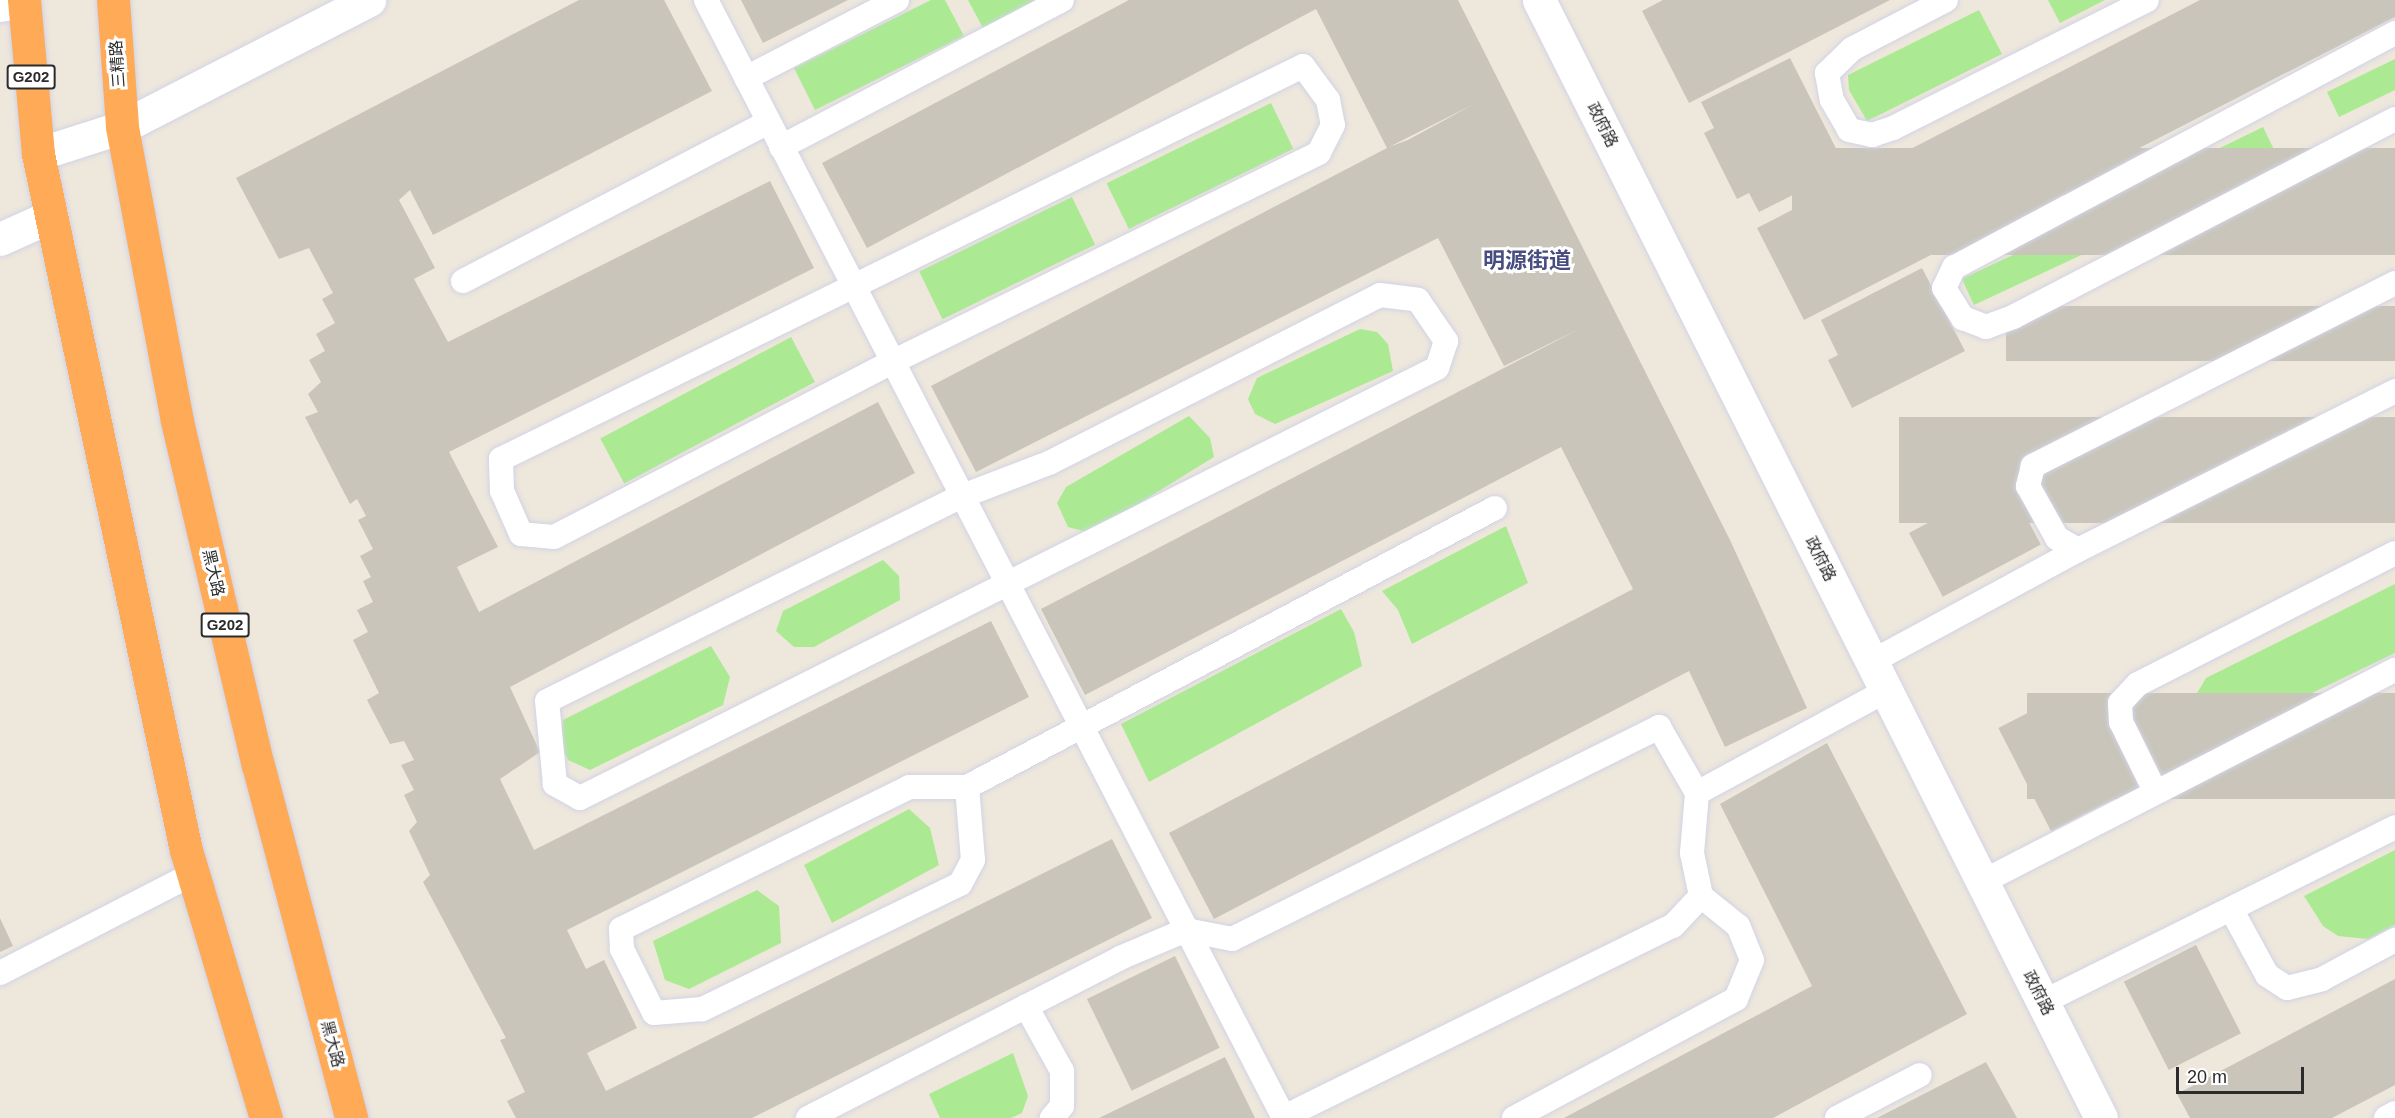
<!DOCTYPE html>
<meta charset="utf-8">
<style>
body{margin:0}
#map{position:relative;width:2395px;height:1118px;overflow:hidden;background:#eee7dc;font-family:Arial,"Noto Sans SC",sans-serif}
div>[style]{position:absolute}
.green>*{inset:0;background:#abea93;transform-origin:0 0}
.building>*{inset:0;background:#c9c5ba;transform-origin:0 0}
.roads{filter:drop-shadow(0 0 2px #d1d3e5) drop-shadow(0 0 2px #d1d3e5)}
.lane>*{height:24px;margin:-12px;padding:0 12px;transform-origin:12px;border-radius:12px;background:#fff}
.street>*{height:33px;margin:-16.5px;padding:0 16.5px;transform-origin:16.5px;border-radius:16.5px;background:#fff}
.secondary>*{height:33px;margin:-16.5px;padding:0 16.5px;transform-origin:16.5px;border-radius:16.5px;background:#fff}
.highway>*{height:33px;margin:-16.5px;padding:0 16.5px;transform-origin:16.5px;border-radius:16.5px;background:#ffaa56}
span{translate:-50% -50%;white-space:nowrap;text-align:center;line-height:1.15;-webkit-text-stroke:6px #fff;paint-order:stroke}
.shield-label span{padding:2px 4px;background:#fff;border:2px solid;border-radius:4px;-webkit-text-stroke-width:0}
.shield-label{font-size:15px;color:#2b2b2b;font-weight:700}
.street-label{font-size:16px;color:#2b2b2b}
.district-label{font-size:22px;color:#474d80;font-weight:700}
.scale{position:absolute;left:2176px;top:1067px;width:128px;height:27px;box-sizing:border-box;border:3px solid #2b2b2b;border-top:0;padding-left:8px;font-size:18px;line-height:21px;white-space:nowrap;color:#2b2b2b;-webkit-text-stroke:4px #fff;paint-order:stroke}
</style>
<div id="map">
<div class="green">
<i style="clip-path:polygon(931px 0,945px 0,964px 36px,815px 110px,794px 68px)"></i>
<i style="clip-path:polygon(968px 0,1035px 0,983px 28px)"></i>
<i style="clip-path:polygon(2048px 0,2105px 0,2060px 23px)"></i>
<i style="clip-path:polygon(1979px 10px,2002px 54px,1867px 121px,1849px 90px,1848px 75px)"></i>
<i style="clip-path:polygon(2395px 59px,2395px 90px,2339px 117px,2327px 92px)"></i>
<i style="left:1271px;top:103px;width:51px;height:183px;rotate:64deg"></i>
<i style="left:2263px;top:127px;width:30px;height:128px;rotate:64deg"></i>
<i style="left:1072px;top:197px;width:53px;height:170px;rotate:64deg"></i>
<i style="left:2075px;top:226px;width:29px;height:125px;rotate:65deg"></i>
<i style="clip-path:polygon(1360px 329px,1377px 332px,1388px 344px,1393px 371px,1275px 424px,1255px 414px,1248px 399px,1257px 378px)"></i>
<i style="left:791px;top:337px;width:51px;height:216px;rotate:62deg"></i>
<i style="clip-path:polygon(1189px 416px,1210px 438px,1214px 457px,1091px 533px,1068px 527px,1057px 503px,1066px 487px)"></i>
<i style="clip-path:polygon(1506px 526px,1528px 583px,1412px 644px,1398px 610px,1382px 591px)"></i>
<i style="clip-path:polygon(883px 560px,899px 576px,900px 600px,814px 647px,794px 647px,776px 631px,783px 611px)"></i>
<i style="clip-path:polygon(2395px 584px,2395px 653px,2225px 735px,2208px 730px,2196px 695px,2206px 678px)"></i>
<i style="clip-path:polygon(1341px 609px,1354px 632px,1362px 666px,1149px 782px,1121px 724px)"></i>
<i style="clip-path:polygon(711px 646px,730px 677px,723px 705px,590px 770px,568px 760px,560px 744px,563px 720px)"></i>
<i style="clip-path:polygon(909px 809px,930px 828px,939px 865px,832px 923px,804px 865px)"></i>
<i style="clip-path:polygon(2395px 850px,2395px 925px,2368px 939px,2338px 936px,2323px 926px,2304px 896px)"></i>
<i style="clip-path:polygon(757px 890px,779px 906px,781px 943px,689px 989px,665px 980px,653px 941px)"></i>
<i style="clip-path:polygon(1013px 1053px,1028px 1096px,1022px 1113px,1011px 1118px,940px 1118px,929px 1094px)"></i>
</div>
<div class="building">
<i style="clip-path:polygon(579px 0,664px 0,712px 91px,433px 235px,410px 190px,399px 200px,435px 268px,414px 279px,448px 342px,770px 181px,814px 268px,449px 452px,498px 547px,457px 567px,479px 612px,878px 402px,915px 473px,510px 687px,540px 752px,500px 779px,534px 850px,991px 621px,1029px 697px,567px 930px,586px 969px,604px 960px,637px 1028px,587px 1053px,606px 1091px,1112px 839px,1152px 918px,752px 1118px,516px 1118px,507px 1101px,525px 1092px,500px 1040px,506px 1038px,423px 882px,430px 875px,409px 831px,417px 822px,404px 795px,414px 790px,401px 765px,414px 760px,404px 741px,390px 744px,367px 700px,379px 693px,353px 640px,368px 632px,357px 610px,373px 602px,363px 581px,371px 577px,360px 556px,373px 549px,358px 520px,366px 516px,357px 499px,350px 504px,305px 417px,318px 412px,308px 394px,321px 382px,309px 360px,325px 351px,316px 334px,335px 323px,322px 299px,333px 293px,309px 248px,279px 259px,236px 178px)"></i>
<i style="clip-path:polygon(741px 0,848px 0,763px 43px)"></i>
<i style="clip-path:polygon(evenodd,1129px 0,1458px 0,1730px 540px,1807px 708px,1725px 747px,1689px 671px,1214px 919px,1169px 833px,1633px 589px,1561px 447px,1085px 695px,1041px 609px,1581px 328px,1504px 366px,1438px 238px,976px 472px,931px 386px,1387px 148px,1316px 9px,867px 248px,822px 163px,1129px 0,1474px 104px,1408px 140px,1389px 147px,1474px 104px)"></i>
<i style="clip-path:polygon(1663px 0,1890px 0,1689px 103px,1642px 11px)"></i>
<i style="clip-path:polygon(2200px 0,2395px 0,2395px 17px,1804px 320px,1757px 228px)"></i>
<i style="clip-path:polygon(1790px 58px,1846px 168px,1759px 212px,1749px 193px,1737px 199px,1704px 133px,1714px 128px,1701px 102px)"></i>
<i style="left:2395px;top:148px;width:107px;height:603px;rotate:90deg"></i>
<i style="clip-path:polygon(1922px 268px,1965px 351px,1852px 408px,1828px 360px,1838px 355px,1821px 320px)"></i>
<i style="left:2395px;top:306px;width:55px;height:389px;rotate:90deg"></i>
<i style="left:2395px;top:417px;width:106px;height:496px;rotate:90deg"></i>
<i style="left:2007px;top:481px;width:72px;height:111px;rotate:62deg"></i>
<i style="left:2067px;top:693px;width:116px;height:77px;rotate:63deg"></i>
<i style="left:2395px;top:693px;width:106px;height:368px;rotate:90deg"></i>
<i style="clip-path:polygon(1827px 743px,1967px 1014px,1773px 1118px,1564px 1118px,1812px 986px,1720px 804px)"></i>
<i style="clip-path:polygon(0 918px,13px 946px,0 952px)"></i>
<i style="left:2196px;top:945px;width:99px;height:81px;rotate:63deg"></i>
<i style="left:1175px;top:956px;width:102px;height:98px;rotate:64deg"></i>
<i style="clip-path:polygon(2395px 979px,2395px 1085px,2332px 1118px,2190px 1118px,2177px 1094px)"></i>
<i style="clip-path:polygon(1225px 1057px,1255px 1118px,1099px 1118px)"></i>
<i style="clip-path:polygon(1986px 1062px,2017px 1118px,1877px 1118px)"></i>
</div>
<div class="roads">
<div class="lane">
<i style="left:706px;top:0;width:1259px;rotate:62.66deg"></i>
<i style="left:1946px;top:0;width:106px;rotate:152.5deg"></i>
<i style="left:1852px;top:49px;width:35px;rotate:136deg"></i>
<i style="left:1827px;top:73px;width:27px;rotate:80deg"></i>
<i style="left:1832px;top:100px;width:34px;rotate:60deg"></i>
<i style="left:1849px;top:130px;width:24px;rotate:12deg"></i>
<i style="left:1872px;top:135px;width:22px;rotate:-18deg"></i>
<i style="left:1893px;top:128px;width:284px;rotate:-26.7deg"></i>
<i style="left:0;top:10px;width:25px;rotate:-9deg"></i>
<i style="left:2395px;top:33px;width:499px;rotate:152deg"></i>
<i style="left:1954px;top:267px;width:23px;rotate:115deg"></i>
<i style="left:1944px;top:288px;width:36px;rotate:58deg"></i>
<i style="left:1963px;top:318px;width:25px;rotate:21deg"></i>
<i style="left:1986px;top:327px;width:29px;rotate:-20deg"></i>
<i style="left:2013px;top:317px;width:430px;rotate:-27.4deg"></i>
<i style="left:1303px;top:66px;width:42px;rotate:53.7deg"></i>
<i style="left:1328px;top:100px;width:25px;rotate:79deg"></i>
<i style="left:1333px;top:125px;width:31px;rotate:117deg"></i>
<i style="left:1319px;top:153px;width:478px;rotate:153.9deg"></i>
<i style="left:890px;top:363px;width:378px;rotate:152.6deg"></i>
<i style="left:554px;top:537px;width:33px;rotate:-175deg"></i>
<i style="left:521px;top:534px;width:47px;rotate:-113.8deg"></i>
<i style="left:502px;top:491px;width:32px;rotate:-92deg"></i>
<i style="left:501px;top:459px;width:893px;rotate:-26.11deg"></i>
<i style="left:746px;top:78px;width:170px;rotate:-27.3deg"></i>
<i style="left:781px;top:147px;width:317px;rotate:-27.6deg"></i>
<i style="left:463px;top:281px;width:344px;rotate:-27.5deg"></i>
<i style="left:2395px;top:283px;width:406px;rotate:153.2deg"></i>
<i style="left:2033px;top:466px;width:21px;rotate:104deg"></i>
<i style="left:2028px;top:486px;width:60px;rotate:60.9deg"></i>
<i style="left:2057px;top:538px;width:24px;rotate:30deg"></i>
<i style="left:2078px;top:550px;width:355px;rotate:-26.6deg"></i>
<i style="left:1380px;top:295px;width:38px;rotate:7deg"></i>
<i style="left:1418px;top:300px;width:50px;rotate:55.7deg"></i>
<i style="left:1446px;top:341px;width:28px;rotate:108deg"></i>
<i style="left:1437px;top:368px;width:959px;rotate:153.35deg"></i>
<i style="left:580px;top:798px;width:29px;rotate:-151deg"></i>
<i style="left:555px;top:784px;width:83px;rotate:-95.5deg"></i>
<i style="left:547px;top:701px;width:461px;rotate:-26.3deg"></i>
<i style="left:960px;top:497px;width:95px;rotate:-20.9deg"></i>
<i style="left:1049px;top:463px;width:371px;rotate:-26.9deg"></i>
<i style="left:1871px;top:662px;width:235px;rotate:-28.4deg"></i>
<i style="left:967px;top:787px;width:73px;rotate:85.3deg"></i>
<i style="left:973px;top:860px;width:27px;rotate:118deg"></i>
<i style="left:960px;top:884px;width:287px;rotate:154.1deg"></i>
<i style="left:702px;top:1009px;width:48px;rotate:175.2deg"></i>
<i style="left:654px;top:1013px;width:72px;rotate:-116.6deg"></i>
<i style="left:622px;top:949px;width:20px;rotate:-93deg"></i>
<i style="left:621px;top:929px;width:321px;rotate:-26.2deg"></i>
<i style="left:909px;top:787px;width:58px"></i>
<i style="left:967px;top:787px;width:597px;rotate:-27.85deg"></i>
<i style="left:2155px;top:791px;width:77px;rotate:-116.2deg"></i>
<i style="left:2121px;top:722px;width:19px;rotate:-93deg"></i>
<i style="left:2120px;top:703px;width:26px;rotate:-47deg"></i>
<i style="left:2138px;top:684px;width:288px;rotate:-27deg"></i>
<i style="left:1982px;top:882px;width:464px;rotate:-27.2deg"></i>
<i style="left:2231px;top:909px;width:75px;rotate:61.4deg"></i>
<i style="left:2267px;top:975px;width:24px;rotate:33deg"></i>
<i style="left:2287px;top:988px;width:36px;rotate:-14deg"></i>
<i style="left:2322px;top:979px;width:83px;rotate:-28.1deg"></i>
<i style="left:0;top:973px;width:217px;rotate:-27.2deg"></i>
<i style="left:2043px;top:1002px;width:393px;rotate:-26.4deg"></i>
<i style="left:1026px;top:1006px;width:74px;rotate:61deg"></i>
<i style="left:1062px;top:1071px;width:35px;rotate:90deg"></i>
<i style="left:1062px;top:1106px;width:16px;rotate:130deg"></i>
<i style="left:1284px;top:1117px;width:433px;rotate:-26.2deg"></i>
<i style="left:1673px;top:926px;width:41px;rotate:-47deg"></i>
<i style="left:1701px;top:896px;width:44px;rotate:-101.8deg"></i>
<i style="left:1692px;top:853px;width:60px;rotate:-85.2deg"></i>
<i style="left:808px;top:1118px;width:351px;rotate:-27.1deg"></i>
<i style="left:1120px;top:958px;width:72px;rotate:-23deg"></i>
<i style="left:1186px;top:930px;width:47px;rotate:11.1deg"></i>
<i style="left:1232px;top:939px;width:477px;rotate:-26.4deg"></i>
<i style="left:1659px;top:727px;width:76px;rotate:60.1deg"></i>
<i style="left:1697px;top:793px;width:215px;rotate:-28.4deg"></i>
<i style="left:1514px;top:1118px;width:252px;rotate:-28.2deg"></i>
<i style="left:1736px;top:999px;width:42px;rotate:-67.7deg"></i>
<i style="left:1752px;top:960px;width:37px;rotate:-112deg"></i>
<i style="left:1738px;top:926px;width:48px;rotate:-141deg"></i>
<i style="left:1837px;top:1118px;width:93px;rotate:-27.4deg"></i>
<i style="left:2386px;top:1118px;width:10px;rotate:-29deg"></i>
</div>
<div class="street">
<i style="left:0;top:239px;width:56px;rotate:-24.3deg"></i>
</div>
<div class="secondary">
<i style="left:1539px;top:0;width:1251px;rotate:63.31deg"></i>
<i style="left:38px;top:154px;width:88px;rotate:-17.8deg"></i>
<i style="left:122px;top:127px;width:278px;rotate:-27.2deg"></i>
</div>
<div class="highway">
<i style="left:24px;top:0;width:155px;rotate:84.8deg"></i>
<i style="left:38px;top:154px;width:712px;rotate:78deg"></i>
<i style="left:186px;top:850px;width:280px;rotate:73.4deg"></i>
<i style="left:113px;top:0;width:127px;rotate:85.9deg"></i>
<i style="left:122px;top:127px;width:299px;rotate:79.4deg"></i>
<i style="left:177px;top:421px;width:353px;rotate:76.8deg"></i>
<i style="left:258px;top:765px;width:365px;rotate:75.2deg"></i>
</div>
</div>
<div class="shield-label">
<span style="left:31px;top:77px">G202</span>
<span style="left:225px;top:625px">G202</span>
</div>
<div class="street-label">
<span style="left:118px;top:64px;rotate:-94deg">三精路</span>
<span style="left:1602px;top:125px;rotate:63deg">政府路</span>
<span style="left:1820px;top:559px;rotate:63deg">政府路</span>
<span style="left:213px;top:573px;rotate:77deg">黑大路</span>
<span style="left:2038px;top:993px;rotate:63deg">政府路</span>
<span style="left:332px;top:1044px;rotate:75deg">黑大路</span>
</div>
<div class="district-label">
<span style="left:1527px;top:261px">明源街道</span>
</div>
<div class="scale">20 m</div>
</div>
